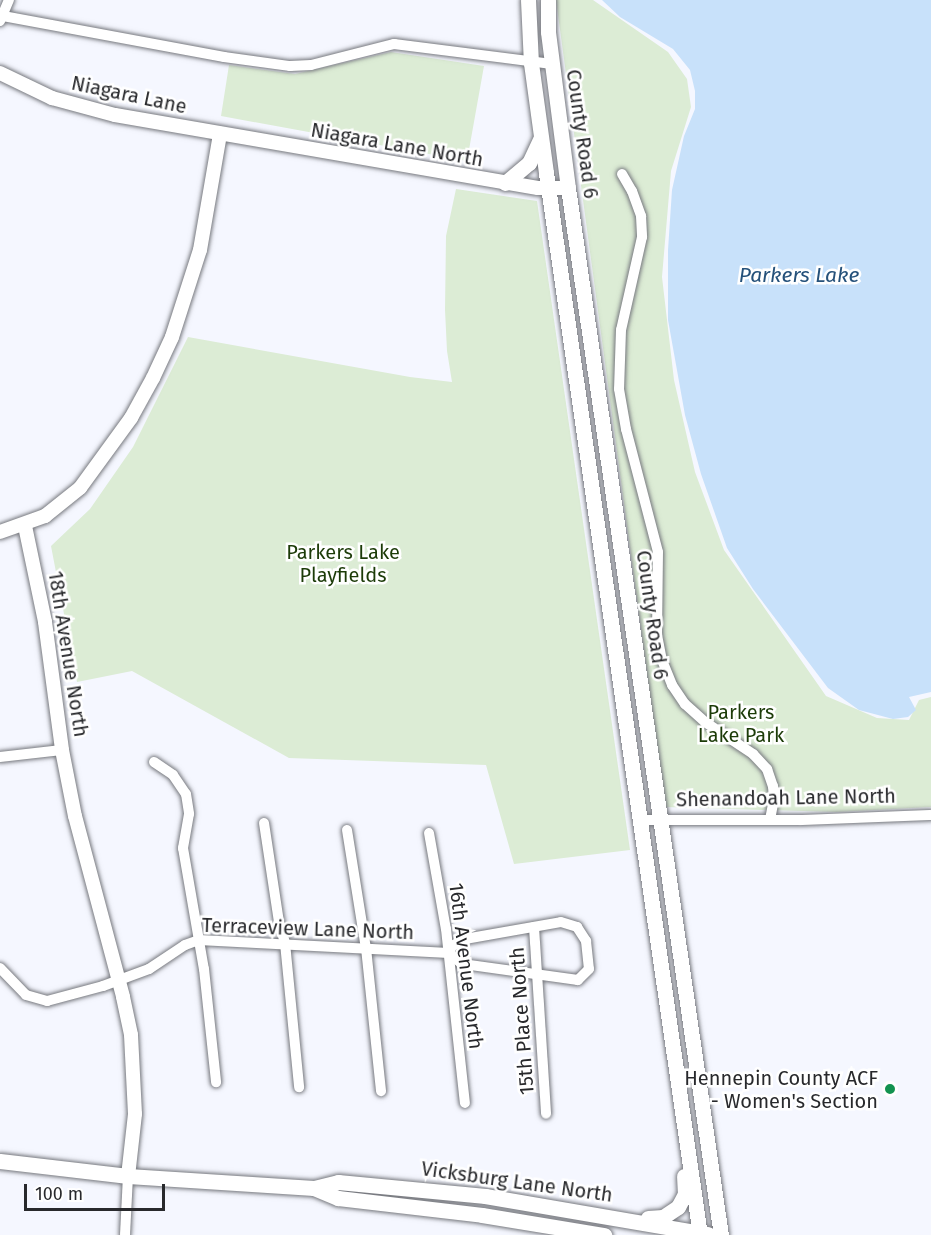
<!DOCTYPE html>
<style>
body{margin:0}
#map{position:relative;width:931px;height:1235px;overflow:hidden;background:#f5f7ff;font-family:"Fira Sans",sans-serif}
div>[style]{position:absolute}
.green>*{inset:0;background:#dcecd5}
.water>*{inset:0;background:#c8e1fa}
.roads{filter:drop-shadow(0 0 2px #77797f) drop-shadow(0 0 2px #77797f)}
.minor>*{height:10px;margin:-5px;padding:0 5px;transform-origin:5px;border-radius:5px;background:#fff}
.tertiary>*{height:14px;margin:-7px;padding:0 7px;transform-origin:7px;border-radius:7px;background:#fff}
.secondary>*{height:15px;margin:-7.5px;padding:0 7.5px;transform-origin:7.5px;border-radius:7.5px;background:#fff}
.dots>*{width:16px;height:16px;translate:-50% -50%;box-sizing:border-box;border:3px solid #fff;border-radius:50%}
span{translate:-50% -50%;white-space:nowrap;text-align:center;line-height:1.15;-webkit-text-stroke:5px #fff;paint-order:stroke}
.street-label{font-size:20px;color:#28292c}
.park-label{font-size:20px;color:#1c3b08}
.poi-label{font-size:20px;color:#28292c}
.right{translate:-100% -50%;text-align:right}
.water-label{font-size:21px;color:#25517a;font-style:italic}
.scale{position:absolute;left:24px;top:1184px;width:141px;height:27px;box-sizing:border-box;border:3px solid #28292c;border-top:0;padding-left:8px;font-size:18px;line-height:21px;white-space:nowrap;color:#28292c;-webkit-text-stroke:4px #fff;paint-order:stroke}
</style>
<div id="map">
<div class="green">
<i style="clip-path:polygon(556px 0,593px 0,668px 52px,687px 79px,691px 107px,671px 171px,662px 277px,674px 380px,695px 472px,724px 550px,826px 696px,877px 718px,909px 720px,919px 700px,931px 697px,931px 807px,837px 812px,665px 807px)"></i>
<i style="clip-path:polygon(391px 52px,484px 66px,467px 161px,221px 116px,229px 65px,295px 74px)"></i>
<i style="clip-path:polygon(456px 189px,537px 201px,630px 850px,514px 864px,486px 765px,289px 758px,132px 671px,77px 682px,51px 546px,90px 509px,133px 447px,188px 337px,410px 377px,452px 382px,447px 351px,445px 310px,446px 236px)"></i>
</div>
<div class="water">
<i style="clip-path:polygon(602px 0,931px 0,931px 692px,909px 697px,916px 710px,908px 717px,893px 719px,859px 710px,828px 688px,753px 589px,727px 548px,701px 474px,685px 415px,668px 320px,668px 250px,672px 190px,684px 136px,695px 109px,695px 91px,690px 70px,673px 49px,620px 17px)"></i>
</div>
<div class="roads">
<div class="minor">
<i style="left:3px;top:16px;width:225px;rotate:10.5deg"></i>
<i style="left:224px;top:57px;width:67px;rotate:7.8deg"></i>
<i style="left:290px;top:66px;width:21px;rotate:-3deg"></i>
<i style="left:311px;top:65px;width:86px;rotate:-14.2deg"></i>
<i style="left:394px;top:44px;width:159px;rotate:7.2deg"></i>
<i style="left:0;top:21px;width:23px;rotate:-67deg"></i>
<i style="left:622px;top:174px;width:20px;rotate:60deg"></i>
<i style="left:632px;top:191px;width:27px;rotate:70deg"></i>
<i style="left:641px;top:216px;width:21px;rotate:87deg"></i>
<i style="left:642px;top:237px;width:95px;rotate:102.7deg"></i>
<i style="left:621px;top:330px;width:59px;rotate:91.9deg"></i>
<i style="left:619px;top:389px;width:41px;rotate:80.1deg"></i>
<i style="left:626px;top:429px;width:127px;rotate:75.4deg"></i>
<i style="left:658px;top:552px;width:83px;rotate:90.7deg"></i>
<i style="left:657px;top:635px;width:25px;rotate:79deg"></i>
<i style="left:662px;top:660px;width:27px;rotate:68deg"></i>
<i style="left:672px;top:685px;width:23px;rotate:56deg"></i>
<i style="left:685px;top:704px;width:27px;rotate:42deg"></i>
<i style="left:705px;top:722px;width:58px;rotate:33.7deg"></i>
<i style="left:753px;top:754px;width:21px;rotate:47deg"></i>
<i style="left:767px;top:769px;width:18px;rotate:71deg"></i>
<i style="left:773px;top:786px;width:13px;rotate:86deg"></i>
<i style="left:774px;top:799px;width:21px;rotate:101deg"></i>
<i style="left:0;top:757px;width:62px;rotate:-6.4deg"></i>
<i style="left:154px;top:762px;width:23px;rotate:34deg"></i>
<i style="left:173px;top:775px;width:23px;rotate:56deg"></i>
<i style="left:186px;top:794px;width:20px;rotate:81deg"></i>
<i style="left:189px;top:814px;width:35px;rotate:100deg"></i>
<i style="left:183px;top:848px;width:123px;rotate:80.2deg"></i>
<i style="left:204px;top:969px;width:114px;rotate:83.9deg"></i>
<i style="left:641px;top:820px;width:160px"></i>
<i style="left:801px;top:820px;width:130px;rotate:-2.2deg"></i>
<i style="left:264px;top:823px;width:100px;rotate:81.4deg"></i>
<i style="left:279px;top:922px;width:22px;rotate:74deg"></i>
<i style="left:285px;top:943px;width:145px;rotate:84.4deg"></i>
<i style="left:347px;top:830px;width:120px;rotate:80.9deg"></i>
<i style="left:366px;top:948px;width:144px;rotate:84deg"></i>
<i style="left:429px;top:833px;width:97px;rotate:80deg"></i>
<i style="left:446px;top:929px;width:175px;rotate:83.8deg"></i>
<i style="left:561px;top:922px;width:17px;rotate:17deg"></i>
<i style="left:577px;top:927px;width:17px;rotate:57deg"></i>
<i style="left:586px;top:941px;width:28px;rotate:84deg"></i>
<i style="left:589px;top:969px;width:16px;rotate:135deg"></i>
<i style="left:578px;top:980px;width:117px;rotate:-172.1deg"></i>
<i style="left:462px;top:964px;width:17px;rotate:-140deg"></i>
<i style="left:449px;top:953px;width:8px;rotate:-67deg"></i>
<i style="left:452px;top:946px;width:15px;rotate:-28deg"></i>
<i style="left:465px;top:939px;width:97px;rotate:-10deg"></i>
<i style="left:534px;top:927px;width:187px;rotate:86.3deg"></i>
<i style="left:0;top:968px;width:37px;rotate:46deg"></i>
<i style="left:26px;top:995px;width:22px;rotate:16deg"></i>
<i style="left:47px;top:1001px;width:58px;rotate:-15deg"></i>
<i style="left:103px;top:986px;width:49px;rotate:-20.3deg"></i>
<i style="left:149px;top:969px;width:43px;rotate:-33.7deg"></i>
<i style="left:185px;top:945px;width:15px;rotate:-20deg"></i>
<i style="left:199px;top:940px;width:250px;rotate:3deg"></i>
<i style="left:125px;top:1235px;width:59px;rotate:-87.1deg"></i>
</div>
<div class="tertiary">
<i style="left:0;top:73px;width:58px;rotate:25.7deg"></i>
<i style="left:52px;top:98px;width:65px;rotate:15.1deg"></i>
<i style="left:115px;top:115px;width:429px;rotate:9.8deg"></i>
<i style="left:538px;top:188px;width:30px"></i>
<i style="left:25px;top:526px;width:98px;rotate:78.2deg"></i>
<i style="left:45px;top:622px;width:129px;rotate:82.4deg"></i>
<i style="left:62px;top:750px;width:67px;rotate:78.9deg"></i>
<i style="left:75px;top:816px;width:187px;rotate:75.1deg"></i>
<i style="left:123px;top:997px;width:39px;rotate:78deg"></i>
<i style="left:131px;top:1035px;width:79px;rotate:87.1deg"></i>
<i style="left:135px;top:1114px;width:62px;rotate:96.4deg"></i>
<i style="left:0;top:532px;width:48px;rotate:-19.6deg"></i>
<i style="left:45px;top:516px;width:45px;rotate:-38.7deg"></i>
<i style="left:80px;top:488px;width:87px;rotate:-53.9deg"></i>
<i style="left:131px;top:418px;width:46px;rotate:-61.2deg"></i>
<i style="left:153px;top:378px;width:45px;rotate:-65.1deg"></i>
<i style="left:172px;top:337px;width:91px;rotate:-72.2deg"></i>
<i style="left:200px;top:250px;width:118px;rotate:-80.2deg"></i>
</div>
<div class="secondary">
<i style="left:528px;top:0;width:63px;rotate:87.3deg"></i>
<i style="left:531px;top:63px;width:111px;rotate:82.2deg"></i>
<i style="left:546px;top:173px;width:1073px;rotate:81.75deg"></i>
<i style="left:548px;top:0;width:32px;rotate:90deg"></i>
<i style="left:548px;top:32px;width:157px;rotate:82.7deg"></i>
<i style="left:568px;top:188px;width:1058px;rotate:81.69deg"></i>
<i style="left:505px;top:183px;width:31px;rotate:-40deg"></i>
<i style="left:529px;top:163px;width:26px;rotate:-65deg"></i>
<i style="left:0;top:1161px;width:129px;rotate:6.7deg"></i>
<i style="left:128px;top:1176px;width:186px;rotate:3.7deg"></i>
<i style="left:314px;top:1188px;width:26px;rotate:23deg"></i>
<i style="left:338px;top:1198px;width:145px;rotate:6.7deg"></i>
<i style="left:482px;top:1215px;width:124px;rotate:9.3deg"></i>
<i style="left:314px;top:1188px;width:25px;rotate:-14deg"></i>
<i style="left:338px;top:1182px;width:148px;rotate:5.4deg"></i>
<i style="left:485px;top:1196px;width:226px;rotate:9.7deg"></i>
<i style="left:648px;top:1218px;width:15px;rotate:-4deg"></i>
<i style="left:663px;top:1217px;width:18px;rotate:-34deg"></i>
<i style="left:678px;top:1207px;width:15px;rotate:-62deg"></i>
<i style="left:685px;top:1194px;width:18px;rotate:-93deg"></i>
</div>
</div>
<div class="dots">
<i style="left:890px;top:1089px;background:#129250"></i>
</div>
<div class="street-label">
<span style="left:129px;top:95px;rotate:12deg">Niagara Lane</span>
<span style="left:582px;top:134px;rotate:82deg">County Road 6</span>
<span style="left:397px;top:145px;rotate:10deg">Niagara Lane North</span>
<span style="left:652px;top:615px;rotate:82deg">County Road 6</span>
<span style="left:68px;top:654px;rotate:81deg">18th Avenue North</span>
<span style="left:786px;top:798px;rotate:-1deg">Shenandoah Lane North</span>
<span style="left:308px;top:929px;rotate:2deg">Terraceview Lane North</span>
<span style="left:466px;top:966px;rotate:83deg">16th Avenue North</span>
<span style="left:522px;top:1021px;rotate:-94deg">15th Place North</span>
<span style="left:517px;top:1182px;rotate:8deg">Vicksburg Lane North</span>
</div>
<div class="park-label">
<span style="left:343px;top:564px">Parkers Lake<br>Playfields</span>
<span style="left:741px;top:724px">Parkers<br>Lake Park</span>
</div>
<div class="poi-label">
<span class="right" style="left:878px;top:1090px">Hennepin County ACF<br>- Women's Section</span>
</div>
<div class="water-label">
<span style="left:799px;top:275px">Parkers Lake</span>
</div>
<div class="scale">100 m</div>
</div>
